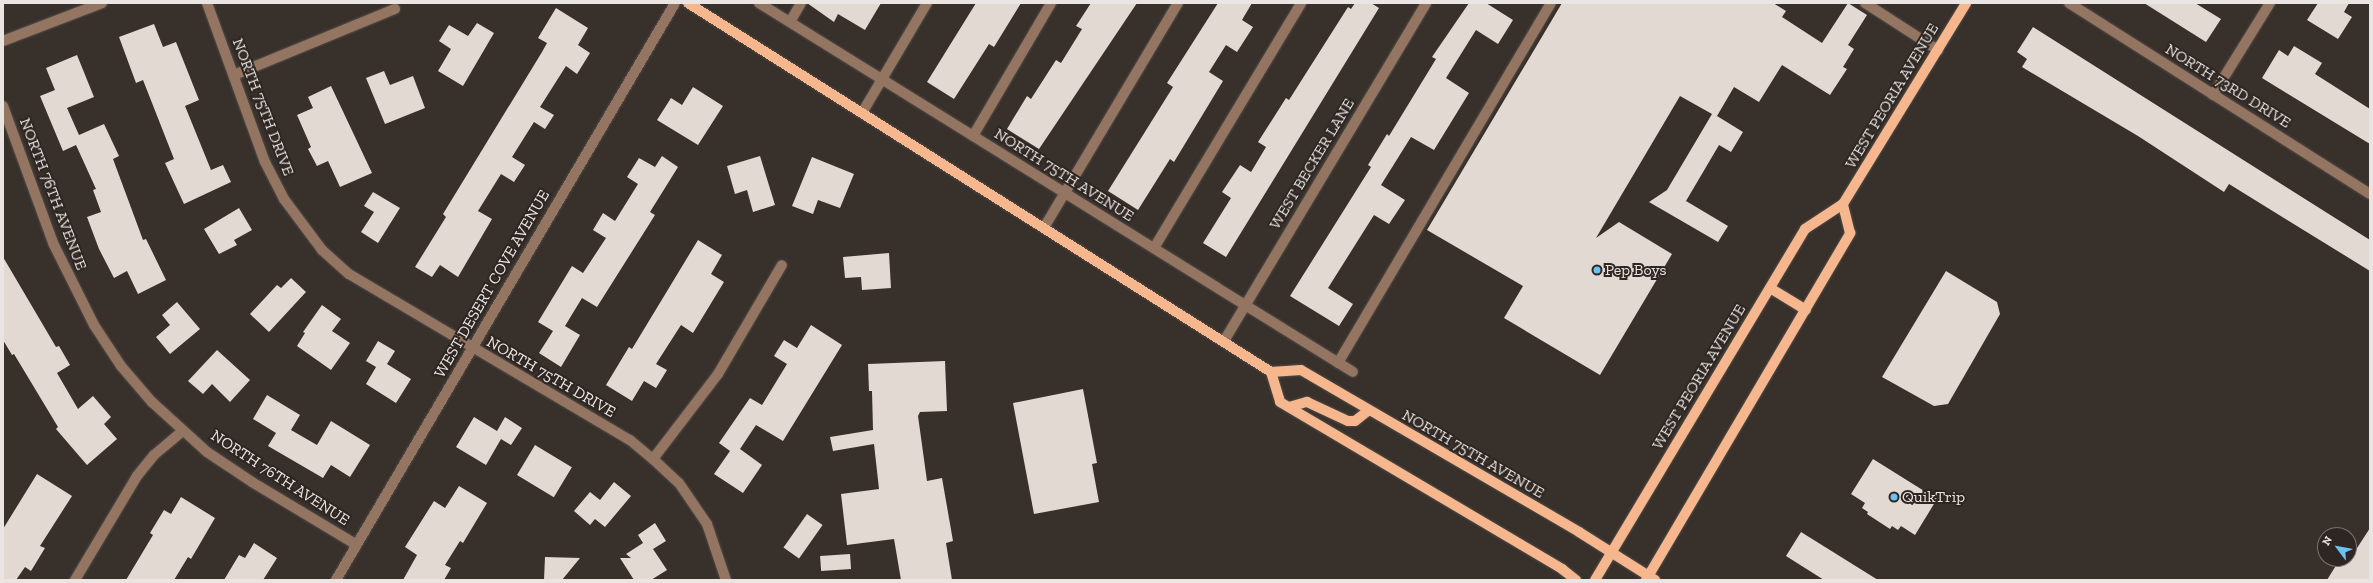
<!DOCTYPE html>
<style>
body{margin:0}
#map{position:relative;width:2373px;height:583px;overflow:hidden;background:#38302b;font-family:"Zilla Slab",serif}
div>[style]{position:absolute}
.building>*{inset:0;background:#e3d9d3;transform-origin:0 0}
.roads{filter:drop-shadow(0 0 1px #544d48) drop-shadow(0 0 1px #544d48)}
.minor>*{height:10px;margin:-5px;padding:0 5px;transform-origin:5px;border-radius:5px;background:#947561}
.major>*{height:10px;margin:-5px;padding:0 5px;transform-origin:5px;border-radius:5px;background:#f6b78e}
.dots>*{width:11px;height:11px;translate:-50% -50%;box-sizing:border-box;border:2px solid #2d2622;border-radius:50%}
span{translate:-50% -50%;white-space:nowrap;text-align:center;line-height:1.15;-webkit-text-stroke:4px #2d2622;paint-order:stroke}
.street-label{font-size:16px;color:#eae5e2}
.poi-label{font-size:16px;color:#eae5e2}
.left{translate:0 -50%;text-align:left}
.frame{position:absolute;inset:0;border:4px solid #eae5e2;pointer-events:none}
.north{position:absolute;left:2317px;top:527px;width:40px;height:40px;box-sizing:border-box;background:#2d2622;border:1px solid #79726f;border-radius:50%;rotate:302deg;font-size:11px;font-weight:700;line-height:16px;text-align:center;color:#eae5e2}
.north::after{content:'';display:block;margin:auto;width:14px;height:18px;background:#6cc3f2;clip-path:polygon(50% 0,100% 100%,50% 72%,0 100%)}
</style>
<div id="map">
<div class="building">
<i style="clip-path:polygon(807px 3px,881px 3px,865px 30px,838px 14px,834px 22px)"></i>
<i style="clip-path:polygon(976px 3px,1021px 3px,994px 47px,989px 44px,954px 99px,927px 82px)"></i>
<i style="clip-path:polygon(1091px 3px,1137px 3px,1039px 149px,1007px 129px,1027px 96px,1031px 99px,1056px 60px,1061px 63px,1082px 29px,1076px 26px)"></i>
<i style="clip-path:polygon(1218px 3px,1252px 3px,1242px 20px,1253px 27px,1237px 52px,1226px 45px,1209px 72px,1223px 81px,1174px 162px,1170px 159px,1138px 210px,1108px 191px,1173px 87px,1167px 83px)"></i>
<i style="clip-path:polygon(1355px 3px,1371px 3px,1379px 8px,1226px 257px,1203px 243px,1231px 198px,1222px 192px,1240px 165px,1251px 172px,1266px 147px,1258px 142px,1286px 98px,1289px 100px,1348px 7px,1351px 9px)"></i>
<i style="clip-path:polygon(1469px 3px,1486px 3px,1513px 20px,1498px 44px,1476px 30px,1446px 78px,1469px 93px,1434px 150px,1411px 137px,1381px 185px,1405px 200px,1389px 224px,1374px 215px,1328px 288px,1353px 304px,1339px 326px,1290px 296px,1371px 167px,1368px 165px,1387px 134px,1389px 136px,1436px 59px,1432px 57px)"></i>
<i style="clip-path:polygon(1562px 3px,1773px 3px,1786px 11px,1782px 17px,1822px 43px,1848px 3px,1867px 15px,1848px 45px,1854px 49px,1843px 67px,1847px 69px,1830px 95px,1782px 65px,1759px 102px,1734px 87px,1717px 116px,1743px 132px,1731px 152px,1719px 145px,1686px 201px,1728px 226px,1718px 242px,1649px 202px,1667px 190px,1712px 114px,1680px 96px,1596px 238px,1619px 222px,1672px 254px,1600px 375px,1504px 318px,1523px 286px,1427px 230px)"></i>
<i style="clip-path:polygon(2144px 3px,2195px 3px,2221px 19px,2206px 42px)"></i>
<i style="clip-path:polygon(2318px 3px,2349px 3px,2344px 12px,2352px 17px,2338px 39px,2307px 20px)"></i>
<i style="clip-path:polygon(556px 8px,588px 28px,578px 45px,590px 53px,577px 74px,566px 66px,540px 107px,554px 115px,545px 129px,534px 122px,512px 157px,525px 165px,514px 182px,501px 174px,478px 211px,492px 219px,458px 277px,440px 265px,432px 277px,415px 267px,446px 217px,443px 214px,542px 52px,547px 43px,538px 38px)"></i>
<i style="clip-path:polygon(477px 23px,494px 33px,463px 86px,438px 71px,451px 49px,439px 41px,449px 25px,468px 36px)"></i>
<i style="clip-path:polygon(154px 24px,163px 47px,176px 42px,199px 100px,185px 106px,211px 170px,223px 165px,231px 182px,184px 204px,165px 163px,174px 159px,143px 80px,136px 83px,119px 37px)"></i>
<i style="clip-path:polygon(2033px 27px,2370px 240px,2370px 271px,2229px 184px,2224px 192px,2138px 136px,2022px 67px,2027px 59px,2017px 52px)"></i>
<i style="clip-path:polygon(2294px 46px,2322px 63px,2315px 74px,2370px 109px,2370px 144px,2262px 78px,2279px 50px,2288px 56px)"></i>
<i style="clip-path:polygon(77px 55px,94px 97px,67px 108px,79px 135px,104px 124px,119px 156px,113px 159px,143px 240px,146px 239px,166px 280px,138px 294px,127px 271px,114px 278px,99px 249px,87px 217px,101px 212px,93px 190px,96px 189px,76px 145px,63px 151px,40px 96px,55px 90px,46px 68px)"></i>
<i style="clip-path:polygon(384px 71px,390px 85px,413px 76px,425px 108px,385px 124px,366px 78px)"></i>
<i style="clip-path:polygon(331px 86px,372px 173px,340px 187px,328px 161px,317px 166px,308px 149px,311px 147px,297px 115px,313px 108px,308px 97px)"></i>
<i style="clip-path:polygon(693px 87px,723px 106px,698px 145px,657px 120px,671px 98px,682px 105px)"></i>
<i style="clip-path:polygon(662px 156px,678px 167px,650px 212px,655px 215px,597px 307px,582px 298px,565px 326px,580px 335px,561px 367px,539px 353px,553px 331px,538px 322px,572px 266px,583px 273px,606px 238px,593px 230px,603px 213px,615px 221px,638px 184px,627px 177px,639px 158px,655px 167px)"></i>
<i style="clip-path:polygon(760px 156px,775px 205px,753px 212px,747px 190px,735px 194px,727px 166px)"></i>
<i style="clip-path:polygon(812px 157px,854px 174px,840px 208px,818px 200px,813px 214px,792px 206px)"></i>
<i style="clip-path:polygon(373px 192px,400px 208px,378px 243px,361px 232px,374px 212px,364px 206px)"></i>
<i style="clip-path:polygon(239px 208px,252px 230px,234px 240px,237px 245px,219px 254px,204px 229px)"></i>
<i style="clip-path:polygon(698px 240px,722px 255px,711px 274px,724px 282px,693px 333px,681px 325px,656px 364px,667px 370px,656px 388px,644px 381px,632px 401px,606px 385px,629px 347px,632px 349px)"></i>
<i style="clip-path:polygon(889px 253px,891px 288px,862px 290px,861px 277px,845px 278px,843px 257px)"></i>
<i style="clip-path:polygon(3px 257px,56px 347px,59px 346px,70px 365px,57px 373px,78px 409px,93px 396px,111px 417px,104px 424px,117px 439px,87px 465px,56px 429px,58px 427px,14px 354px,12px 355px,3px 340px)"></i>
<i style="clip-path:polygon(1946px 271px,1997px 302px,2000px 314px,1948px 404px,1934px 406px,1882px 377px)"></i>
<i style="clip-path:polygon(291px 278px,306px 292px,269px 332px,250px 314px,277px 285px,281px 288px)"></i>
<i style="clip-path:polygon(177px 302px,200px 329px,170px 354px,156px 337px,170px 325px,162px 315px)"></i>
<i style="clip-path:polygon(322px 305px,341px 319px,332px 331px,350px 343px,331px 370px,297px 346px,305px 333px,303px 332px)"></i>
<i style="clip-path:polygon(811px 325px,842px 345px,783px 441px,756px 425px,740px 449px,762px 465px,743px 493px,714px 474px,730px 451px,719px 443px,750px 398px,762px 405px,787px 364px,774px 356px,784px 340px,797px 348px)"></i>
<i style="clip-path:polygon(378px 341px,395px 351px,387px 364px,411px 379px,396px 403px,366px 384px,376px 367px,366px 361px)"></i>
<i style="clip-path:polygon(217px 350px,250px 380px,230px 402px,212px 384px,203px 394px,188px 381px)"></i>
<i style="clip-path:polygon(945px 361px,947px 411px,920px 412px,918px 416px,927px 481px,942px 478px,953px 541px,946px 543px,952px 580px,901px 580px,894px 539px,847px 545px,841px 494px,879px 489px,874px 444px,833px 451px,830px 437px,873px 430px,872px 391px,869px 391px,868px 364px)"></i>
<i style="clip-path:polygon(1083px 389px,1097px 463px,1092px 464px,1099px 502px,1034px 514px,1013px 403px)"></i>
<i style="clip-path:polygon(267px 395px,300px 415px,291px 430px,317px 445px,331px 421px,370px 445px,350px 477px,331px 465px,323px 478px,268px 446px,276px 433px,253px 419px)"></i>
<i style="clip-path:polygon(474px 417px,497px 431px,505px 417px,522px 428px,511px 445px,501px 439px,486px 465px,456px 447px)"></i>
<i style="left:535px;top:445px;width:43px;height:35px;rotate:31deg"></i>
<i style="clip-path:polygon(1873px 459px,1937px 499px,1915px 535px,1901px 526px,1898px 530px,1892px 526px,1890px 529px,1867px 514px,1868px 512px,1862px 508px,1865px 503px,1851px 494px)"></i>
<i style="clip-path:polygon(37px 474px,72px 496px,40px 546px,45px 548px,31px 571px,25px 567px,16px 580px,3px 580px,3px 529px)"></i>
<i style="clip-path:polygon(614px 482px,631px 496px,605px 527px,595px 519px,590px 525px,574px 511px,590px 492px,600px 500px)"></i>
<i style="clip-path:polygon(459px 486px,487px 503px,463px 543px,460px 541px,445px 565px,451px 568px,444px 580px,403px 580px,417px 555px,405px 547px,434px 501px,445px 508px)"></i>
<i style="clip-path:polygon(181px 497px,215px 518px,191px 559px,188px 557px,174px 580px,126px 580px,153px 535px,150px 533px,164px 510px,171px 514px)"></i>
<i style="left:807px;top:514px;width:19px;height:41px;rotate:35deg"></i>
<i style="clip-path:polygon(655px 523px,666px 541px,653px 549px,667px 570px,651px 580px,634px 580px,620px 558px,631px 558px,626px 554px,643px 543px,638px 535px)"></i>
<i style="clip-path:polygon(2370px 528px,2370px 580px,2327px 580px,2340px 559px,2350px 559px)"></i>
<i style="clip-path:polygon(1801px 532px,1878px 580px,1824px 580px,1786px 556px)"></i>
<i style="clip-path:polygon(254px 543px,277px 558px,263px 580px,224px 580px,239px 555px,245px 558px)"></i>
<i style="left:850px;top:554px;width:15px;height:30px;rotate:86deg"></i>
<i style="clip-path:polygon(545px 557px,580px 558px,562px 580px,544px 580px)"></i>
</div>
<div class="roads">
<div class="minor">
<i style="left:207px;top:3px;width:169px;rotate:70deg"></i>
<i style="left:265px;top:162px;width:42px;rotate:62.8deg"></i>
<i style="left:284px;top:199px;width:64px;rotate:53.3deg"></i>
<i style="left:322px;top:250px;width:36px;rotate:42deg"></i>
<i style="left:349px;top:274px;width:326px;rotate:30.6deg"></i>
<i style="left:630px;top:440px;width:30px;rotate:40deg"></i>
<i style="left:653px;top:459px;width:35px;rotate:43deg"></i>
<i style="left:679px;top:483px;width:50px;rotate:55.7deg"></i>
<i style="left:707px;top:524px;width:59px;rotate:71.3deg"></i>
<i style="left:759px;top:3px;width:699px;rotate:31.85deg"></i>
<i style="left:1865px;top:3px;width:87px;rotate:32.8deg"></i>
<i style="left:2069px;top:3px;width:356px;rotate:32.4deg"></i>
<i style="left:790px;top:22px;width:22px;rotate:-60deg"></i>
<i style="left:3px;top:41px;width:106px;rotate:-21deg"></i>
<i style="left:234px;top:75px;width:174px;rotate:-22.3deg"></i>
<i style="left:2213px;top:95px;width:108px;rotate:-58.2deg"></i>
<i style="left:3px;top:106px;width:146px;rotate:69.9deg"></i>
<i style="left:53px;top:243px;width:92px;rotate:63.4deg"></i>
<i style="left:94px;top:325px;width:49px;rotate:56.6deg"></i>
<i style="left:121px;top:366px;width:48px;rotate:49.3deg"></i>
<i style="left:152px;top:402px;width:74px;rotate:42.3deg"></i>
<i style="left:207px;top:452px;width:54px;rotate:33.7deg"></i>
<i style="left:252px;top:482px;width:122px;rotate:31deg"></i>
<i style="left:862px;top:113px;width:128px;rotate:-59.4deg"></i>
<i style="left:973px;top:136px;width:154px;rotate:-59.6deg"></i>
<i style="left:1045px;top:226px;width:260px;rotate:-59.2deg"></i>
<i style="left:1154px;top:248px;width:286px;rotate:-59deg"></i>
<i style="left:1224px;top:341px;width:394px;rotate:-59.1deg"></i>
<i style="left:1338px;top:363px;width:418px;rotate:-59.4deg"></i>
<i style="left:653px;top:459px;width:107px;rotate:-52.6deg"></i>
<i style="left:718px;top:374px;width:126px;rotate:-59.6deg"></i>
<i style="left:75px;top:580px;width:121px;rotate:-59.2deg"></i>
<i style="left:137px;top:476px;width:27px;rotate:-51deg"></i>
<i style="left:154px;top:455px;width:38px;rotate:-40deg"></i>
<i style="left:336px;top:580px;width:669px;rotate:-59.56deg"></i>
</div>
<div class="major">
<i style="left:688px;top:3px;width:690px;rotate:32.33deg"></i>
<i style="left:1271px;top:372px;width:30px;rotate:-4deg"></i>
<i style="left:1301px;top:370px;width:322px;rotate:30.2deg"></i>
<i style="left:1579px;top:532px;width:90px;rotate:32.3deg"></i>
<i style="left:1770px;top:288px;width:42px;rotate:31.4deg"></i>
<i style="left:1271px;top:372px;width:31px;rotate:73deg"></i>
<i style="left:1280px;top:402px;width:328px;rotate:30.6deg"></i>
<i style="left:1562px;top:569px;width:18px;rotate:38deg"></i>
<i style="left:1289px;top:407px;width:19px;rotate:-16deg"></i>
<i style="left:1307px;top:402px;width:45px;rotate:24.9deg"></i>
<i style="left:1348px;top:421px;width:7px"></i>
<i style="left:1355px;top:421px;width:16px;rotate:-38deg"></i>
<i style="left:1595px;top:580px;width:409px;rotate:-59.1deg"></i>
<i style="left:1805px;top:229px;width:45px;rotate:-33.3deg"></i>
<i style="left:1843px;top:204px;width:236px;rotate:-58.5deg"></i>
<i style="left:1646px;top:580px;width:403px;rotate:-59.5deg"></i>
<i style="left:1850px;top:233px;width:30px;rotate:-104deg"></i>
</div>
</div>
<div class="dots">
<i style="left:1597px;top:270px;background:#6cc3f2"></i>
<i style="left:1894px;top:497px;background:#6cc3f2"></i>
</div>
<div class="street-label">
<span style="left:2228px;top:86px;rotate:32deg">NORTH 73RD DRIVE</span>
<span style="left:1892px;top:96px;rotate:-59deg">WEST PEORIA AVENUE</span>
<span style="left:263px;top:107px;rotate:69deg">NORTH 75TH DRIVE</span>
<span style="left:1312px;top:164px;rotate:-59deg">WEST BECKER LANE</span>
<span style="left:1064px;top:175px;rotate:32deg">NORTH 75TH AVENUE</span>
<span style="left:53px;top:194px;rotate:69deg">NORTH 76TH AVENUE</span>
<span style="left:492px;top:284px;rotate:-60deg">WEST DESERT COVE AVENUE</span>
<span style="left:551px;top:377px;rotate:30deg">NORTH 75TH DRIVE</span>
<span style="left:1699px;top:377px;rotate:-59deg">WEST PEORIA AVENUE</span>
<span style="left:1473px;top:454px;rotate:30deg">NORTH 75TH AVENUE</span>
<span style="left:280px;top:478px;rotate:33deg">NORTH 76TH AVENUE</span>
</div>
<div class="poi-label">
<span class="left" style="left:1605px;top:270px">Pep Boys</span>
<span class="left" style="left:1902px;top:497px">QuikTrip</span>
</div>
<div class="frame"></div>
<div class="north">N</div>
</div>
